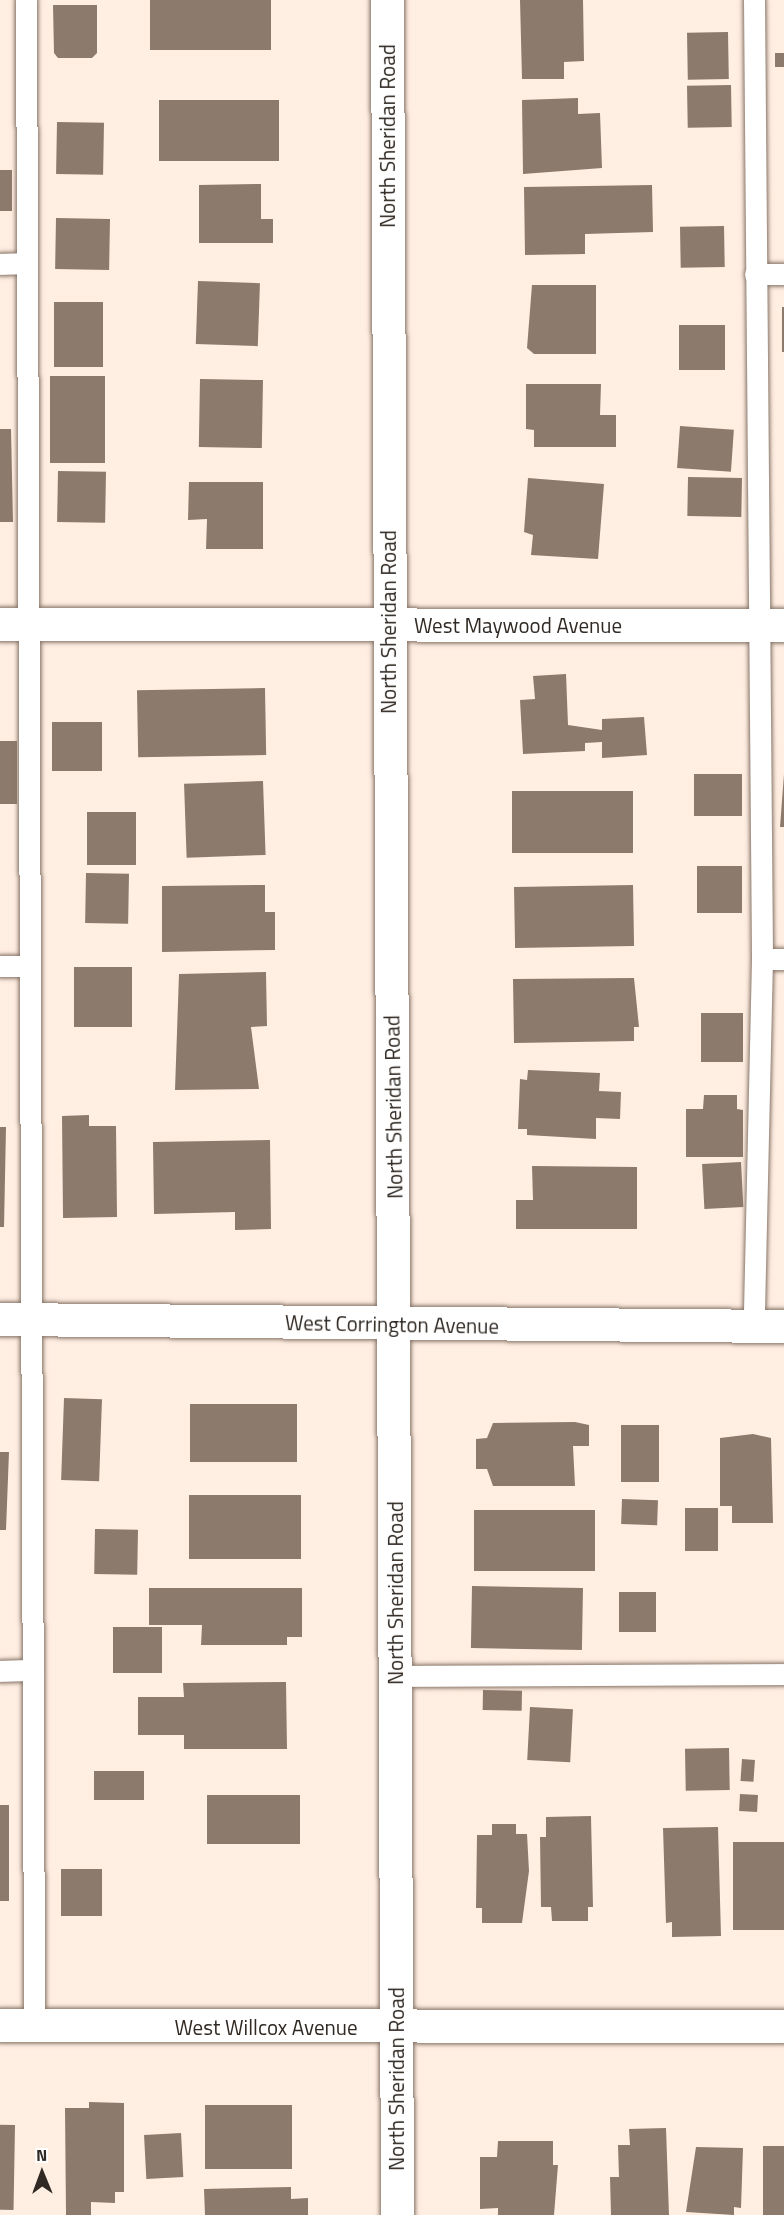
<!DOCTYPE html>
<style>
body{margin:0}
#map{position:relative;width:784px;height:2215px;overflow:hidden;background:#ffeee2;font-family:"Titillium Web",sans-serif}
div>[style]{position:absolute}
.building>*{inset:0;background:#8c7a6c;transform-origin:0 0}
.roads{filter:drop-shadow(0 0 2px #877568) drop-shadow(0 0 2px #877568)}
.service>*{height:21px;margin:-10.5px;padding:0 10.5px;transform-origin:10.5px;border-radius:10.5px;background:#fff}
.minor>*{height:33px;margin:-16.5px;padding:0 16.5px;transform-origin:16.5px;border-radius:16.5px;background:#fff}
.secondary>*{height:33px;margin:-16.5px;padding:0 16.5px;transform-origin:16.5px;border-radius:16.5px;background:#fff}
span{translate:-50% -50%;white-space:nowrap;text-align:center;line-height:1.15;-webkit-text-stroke:4.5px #fff;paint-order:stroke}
.street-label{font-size:21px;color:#312a24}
.north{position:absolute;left:12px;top:2143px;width:60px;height:60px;-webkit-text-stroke:4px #fff;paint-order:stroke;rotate:359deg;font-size:16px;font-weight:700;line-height:24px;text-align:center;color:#312a24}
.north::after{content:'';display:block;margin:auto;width:21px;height:27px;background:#312a24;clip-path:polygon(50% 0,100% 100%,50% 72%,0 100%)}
</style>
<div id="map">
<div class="building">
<i style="left:150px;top:0;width:121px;height:50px"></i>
<i style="clip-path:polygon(520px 0,583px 0,584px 61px,564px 62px,564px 79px,522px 79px)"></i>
<i style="clip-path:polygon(53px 5px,97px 5px,97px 53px,92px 58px,58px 58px,54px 53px)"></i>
<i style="left:728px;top:32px;width:47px;height:41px;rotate:89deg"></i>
<i style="left:775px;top:53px;width:9px;height:14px"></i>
<i style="left:731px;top:85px;width:42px;height:44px;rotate:89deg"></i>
<i style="clip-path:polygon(578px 98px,578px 114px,600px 113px,602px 168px,523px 174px,522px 100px)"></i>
<i style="left:159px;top:100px;width:120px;height:61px"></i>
<i style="left:57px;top:122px;width:47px;height:52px;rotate:1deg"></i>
<i style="left:0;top:170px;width:12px;height:41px"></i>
<i style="clip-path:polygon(261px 184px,261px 219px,273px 219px,273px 243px,199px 243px,199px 185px)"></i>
<i style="clip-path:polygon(652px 185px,653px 232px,585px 234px,585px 254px,525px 255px,524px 187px)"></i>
<i style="left:56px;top:218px;width:54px;height:51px;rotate:1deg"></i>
<i style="left:724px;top:226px;width:41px;height:44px;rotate:89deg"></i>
<i style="left:198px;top:281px;width:62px;height:63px;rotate:2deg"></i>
<i style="clip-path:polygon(532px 285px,596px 285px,596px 354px,534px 354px,527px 348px)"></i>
<i style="left:54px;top:302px;width:49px;height:65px"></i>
<i style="left:782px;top:307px;width:2px;height:45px"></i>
<i style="left:679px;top:325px;width:46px;height:45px"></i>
<i style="left:50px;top:376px;width:55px;height:87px"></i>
<i style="left:200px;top:379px;width:63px;height:68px;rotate:1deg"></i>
<i style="clip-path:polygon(526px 384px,601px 384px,600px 415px,616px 415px,616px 447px,534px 447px,534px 430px,526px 429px)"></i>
<i style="left:680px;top:426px;width:54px;height:42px;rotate:4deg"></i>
<i style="clip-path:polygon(0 429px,11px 429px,13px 522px,0 522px)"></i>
<i style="left:58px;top:471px;width:48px;height:51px;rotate:1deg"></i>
<i style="left:688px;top:477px;width:54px;height:39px;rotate:1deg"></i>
<i style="clip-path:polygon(528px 478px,604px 484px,598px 559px,531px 555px,533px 535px,524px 532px)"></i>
<i style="clip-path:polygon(189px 482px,263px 482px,263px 549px,206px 549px,207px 519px,188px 520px)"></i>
<i style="clip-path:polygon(566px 674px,568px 725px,602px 730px,602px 719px,644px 717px,647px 755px,602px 758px,602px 742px,585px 743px,585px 751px,523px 754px,520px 700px,535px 699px,533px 676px)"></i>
<i style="left:265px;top:688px;width:67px;height:128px;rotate:89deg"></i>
<i style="left:52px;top:722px;width:50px;height:49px"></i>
<i style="left:0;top:741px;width:17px;height:63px"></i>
<i style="left:694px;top:774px;width:48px;height:42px"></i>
<i style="clip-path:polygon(784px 774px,784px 827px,780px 827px)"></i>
<i style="left:263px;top:781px;width:74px;height:79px;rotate:88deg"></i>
<i style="left:512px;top:791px;width:121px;height:62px"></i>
<i style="left:87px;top:812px;width:49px;height:53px"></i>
<i style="left:697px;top:866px;width:45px;height:47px"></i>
<i style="left:86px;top:873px;width:43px;height:50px;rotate:1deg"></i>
<i style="clip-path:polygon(265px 885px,265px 912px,275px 912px,275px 950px,162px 952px,162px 886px)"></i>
<i style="left:633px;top:885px;width:61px;height:119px;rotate:89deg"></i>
<i style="left:74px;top:967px;width:58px;height:60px"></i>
<i style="clip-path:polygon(266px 972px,267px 1026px,251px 1027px,259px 1089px,175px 1090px,179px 974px)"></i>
<i style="clip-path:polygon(634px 978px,639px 1027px,634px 1027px,634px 1041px,514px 1043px,513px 979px)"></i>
<i style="left:701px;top:1013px;width:42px;height:49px"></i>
<i style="clip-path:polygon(528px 1070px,600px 1073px,599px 1091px,621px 1092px,620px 1119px,596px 1118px,596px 1139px,527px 1135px,527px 1129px,518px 1129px,520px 1079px,527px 1080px)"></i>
<i style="clip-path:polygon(704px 1095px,737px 1095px,737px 1109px,743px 1110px,743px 1157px,686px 1157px,686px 1109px,703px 1109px)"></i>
<i style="clip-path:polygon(89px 1115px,89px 1126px,116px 1126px,117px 1217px,63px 1218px,62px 1116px)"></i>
<i style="clip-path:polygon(0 1127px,6px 1127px,4px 1227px,0 1227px)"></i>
<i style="clip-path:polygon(270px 1140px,271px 1229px,235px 1230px,235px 1212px,154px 1214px,153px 1142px)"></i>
<i style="left:741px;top:1162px;width:45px;height:39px;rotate:87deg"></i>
<i style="clip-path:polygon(532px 1166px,637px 1167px,637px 1229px,516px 1229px,516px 1200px,533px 1200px)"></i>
<i style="left:64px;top:1398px;width:38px;height:82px;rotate:2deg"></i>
<i style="left:190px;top:1404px;width:107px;height:58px"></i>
<i style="clip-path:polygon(575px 1422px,589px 1425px,589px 1446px,573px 1446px,575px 1486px,493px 1486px,487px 1469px,476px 1469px,476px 1439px,487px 1438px,493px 1423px)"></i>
<i style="left:621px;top:1425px;width:38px;height:57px"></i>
<i style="clip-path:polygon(753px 1434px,771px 1438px,773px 1523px,732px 1523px,732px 1506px,720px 1506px,720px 1438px)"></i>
<i style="clip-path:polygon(0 1452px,9px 1452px,6px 1530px,0 1530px)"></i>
<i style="left:189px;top:1495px;width:112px;height:64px"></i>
<i style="left:622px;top:1499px;width:36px;height:25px;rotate:2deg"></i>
<i style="left:685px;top:1508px;width:33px;height:43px"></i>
<i style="left:474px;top:1510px;width:121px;height:61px"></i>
<i style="left:95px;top:1529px;width:43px;height:45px;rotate:1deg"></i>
<i style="left:472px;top:1586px;width:111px;height:62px;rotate:1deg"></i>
<i style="clip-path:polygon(149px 1588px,302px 1588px,302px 1637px,287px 1637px,287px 1645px,201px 1645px,202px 1625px,149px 1625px)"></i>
<i style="left:619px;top:1592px;width:37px;height:40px"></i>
<i style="left:113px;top:1627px;width:49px;height:46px"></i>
<i style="clip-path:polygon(286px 1682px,287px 1749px,184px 1749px,184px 1735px,138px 1735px,138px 1697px,184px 1697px,183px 1683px)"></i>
<i style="left:483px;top:1690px;width:39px;height:20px;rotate:1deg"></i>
<i style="left:530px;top:1707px;width:43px;height:53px;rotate:3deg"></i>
<i style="left:729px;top:1748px;width:42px;height:44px;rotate:89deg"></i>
<i style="left:742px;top:1759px;width:13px;height:22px;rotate:4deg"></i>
<i style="left:94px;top:1771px;width:50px;height:29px"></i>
<i style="left:740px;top:1794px;width:18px;height:17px;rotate:3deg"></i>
<i style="left:300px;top:1795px;width:49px;height:93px;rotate:90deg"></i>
<i style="left:0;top:1805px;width:9px;height:96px"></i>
<i style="clip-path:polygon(591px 1816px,593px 1907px,588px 1907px,588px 1921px,552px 1921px,551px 1907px,541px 1907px,540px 1837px,546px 1837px,546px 1817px)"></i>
<i style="clip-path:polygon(492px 1824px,516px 1824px,516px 1834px,527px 1834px,529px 1871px,522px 1923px,482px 1923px,482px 1908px,476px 1908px,477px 1835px,492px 1835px)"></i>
<i style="clip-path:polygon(718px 1827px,721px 1936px,672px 1937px,672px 1922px,666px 1923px,663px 1828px)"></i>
<i style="left:733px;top:1842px;width:51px;height:88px"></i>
<i style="left:61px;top:1869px;width:41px;height:47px"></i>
<i style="clip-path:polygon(89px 2102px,124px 2103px,124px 2192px,115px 2192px,115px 2203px,91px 2202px,91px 2215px,66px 2215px,65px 2108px,89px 2108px)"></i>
<i style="left:205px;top:2105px;width:87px;height:64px"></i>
<i style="left:15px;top:2125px;width:85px;height:15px;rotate:91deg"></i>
<i style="clip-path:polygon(666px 2128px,669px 2215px,611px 2215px,610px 2177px,619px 2177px,618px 2145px,630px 2145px,629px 2129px)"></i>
<i style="left:181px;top:2133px;width:44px;height:37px;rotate:87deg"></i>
<i style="clip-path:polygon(498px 2141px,553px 2141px,553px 2165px,558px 2165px,554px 2215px,498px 2215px,498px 2208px,480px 2209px,480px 2157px,497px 2157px)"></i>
<i style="left:763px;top:2146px;width:21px;height:69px"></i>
<i style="clip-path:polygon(696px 2147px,743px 2148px,741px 2208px,734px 2207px,734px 2215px,686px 2212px)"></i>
<i style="clip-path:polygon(291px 2187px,291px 2199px,308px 2198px,308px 2215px,205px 2215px,204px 2189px)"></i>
</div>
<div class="roads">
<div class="service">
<i style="left:26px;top:0;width:2025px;rotate:89.77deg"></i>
<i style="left:754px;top:0;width:959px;rotate:89.52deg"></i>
<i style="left:762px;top:959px;width:366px;rotate:91.3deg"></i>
<i style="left:0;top:264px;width:27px;rotate:-2deg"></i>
<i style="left:755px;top:274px;width:29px"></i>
<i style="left:762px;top:959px;width:22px"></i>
<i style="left:0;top:966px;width:30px"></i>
<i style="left:0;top:1671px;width:33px;rotate:-2deg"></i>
<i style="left:396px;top:1676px;width:388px;rotate:-0.3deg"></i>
</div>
<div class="minor">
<i style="left:0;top:624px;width:784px;rotate:0.07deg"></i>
<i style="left:0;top:1319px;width:784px;rotate:0.51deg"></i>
<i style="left:0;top:2025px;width:784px;rotate:0.07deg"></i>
</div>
<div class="secondary">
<i style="left:387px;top:0;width:2215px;rotate:89.74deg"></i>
</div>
</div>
<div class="street-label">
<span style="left:387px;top:136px;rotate:-90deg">North Sheridan Road</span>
<span style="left:388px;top:622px;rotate:-90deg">North Sheridan Road</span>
<span style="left:518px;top:625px">West Maywood Avenue</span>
<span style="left:393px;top:1107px;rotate:-91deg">North Sheridan Road</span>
<span style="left:392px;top:1324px;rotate:1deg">West Corrington Avenue</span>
<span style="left:395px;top:1593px;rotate:-90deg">North Sheridan Road</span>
<span style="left:266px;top:2027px">West Willcox Avenue</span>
<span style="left:396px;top:2079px;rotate:-90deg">North Sheridan Road</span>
</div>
<div class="north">N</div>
</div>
